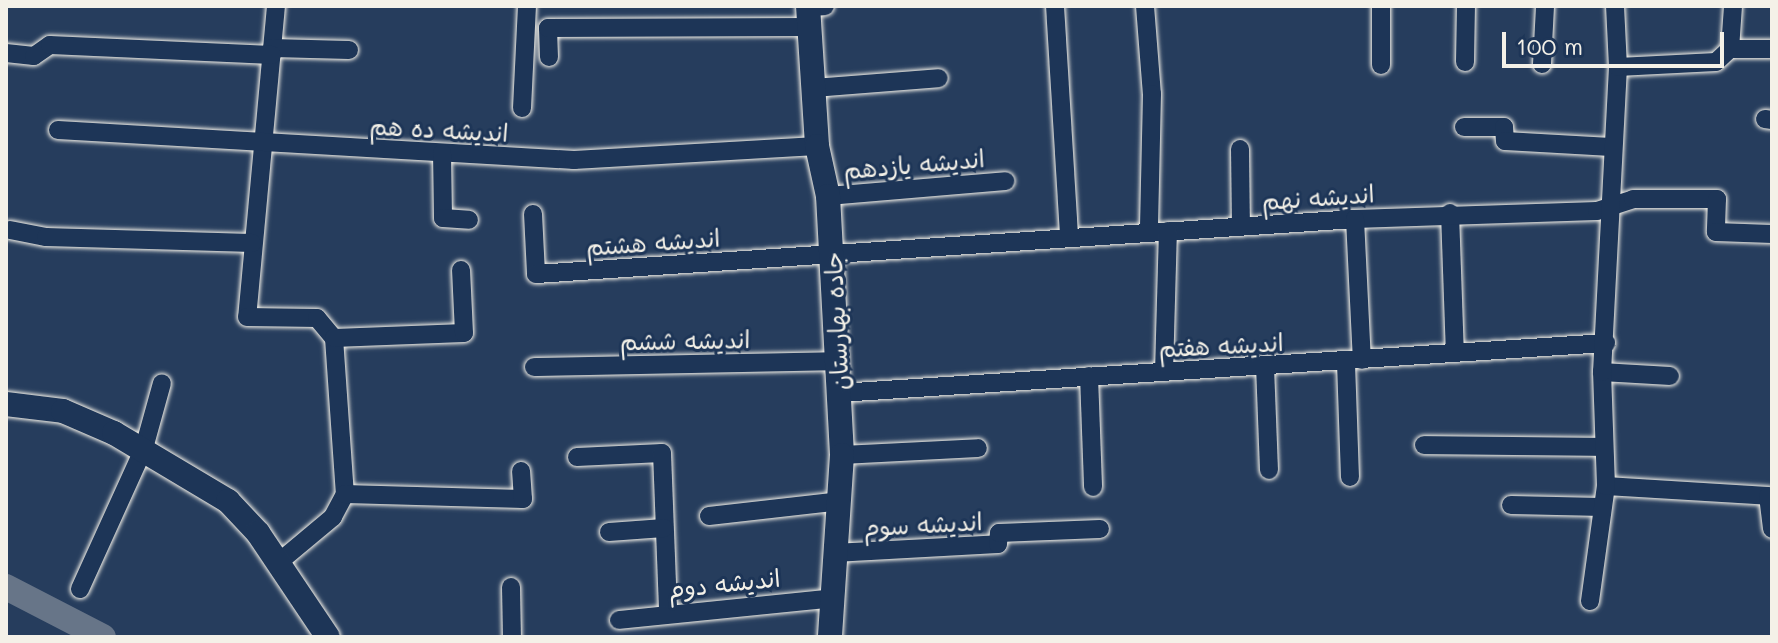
<!DOCTYPE html>
<meta charset="utf-8">
<style>
body{margin:0}
#map{position:relative;width:1778px;height:643px;overflow:hidden;background:#263d5d;font-family:Mali,"Playpen Sans Arabic",sans-serif}
div>[style]{position:absolute}
.river>*{height:26px;margin:-13px;padding:0 13px;transform-origin:13px;border-radius:13px;background:#677588}
.roads{filter:drop-shadow(0 0 2px #f4f1e8) drop-shadow(0 0 2px #f4f1e8)}
.street>*{height:18px;margin:-9px;padding:0 9px;transform-origin:9px;border-radius:9px;background:#1d3557}
.secondary>*{height:24px;margin:-12px;padding:0 12px;transform-origin:12px;border-radius:12px;background:#1d3557}
span{translate:-50% -50%;white-space:nowrap;text-align:center;line-height:1.15;-webkit-text-stroke:6px #1d3557;paint-order:stroke}
.street-label{font-size:24px;color:#f4f1e8}
.frame{position:absolute;inset:0;border:8px solid #f4f1e8;pointer-events:none}
.scale{position:absolute;left:1502px;top:32px;width:222px;height:36px;box-sizing:border-box;border:4px solid #f4f1e8;border-top:0;padding-left:10px;font-size:24px;line-height:28px;white-space:nowrap;color:#f4f1e8;-webkit-text-stroke:6px #1d3557;paint-order:stroke}
</style>
<div id="map">
<div class="river">
<i style="left:6px;top:587px;width:109px;rotate:27.3deg"></i>
</div>
<div class="roads">
<div class="street">
<i style="left:276px;top:6px;width:312px;rotate:95.3deg"></i>
<i style="left:247px;top:317px;width:70px;rotate:0.8deg"></i>
<i style="left:317px;top:318px;width:26px;rotate:50deg"></i>
<i style="left:334px;top:338px;width:156px;rotate:86deg"></i>
<i style="left:345px;top:494px;width:26px;rotate:118deg"></i>
<i style="left:333px;top:517px;width:70px;rotate:140.2deg"></i>
<i style="left:1055px;top:6px;width:232px;rotate:86.5deg"></i>
<i style="left:1145px;top:6px;width:88px;rotate:85.5deg"></i>
<i style="left:1152px;top:94px;width:137px;rotate:91.3deg"></i>
<i style="left:808px;top:7px;width:17px;rotate:-3deg"></i>
<i style="left:272px;top:48px;width:77px;rotate:1.5deg"></i>
<i style="left:1730px;top:49px;width:43px;rotate:-86deg"></i>
<i style="left:6px;top:53px;width:28px;rotate:6deg"></i>
<i style="left:34px;top:56px;width:19px;rotate:-35deg"></i>
<i style="left:50px;top:45px;width:222px;rotate:2.6deg"></i>
<i style="left:549px;top:57px;width:29px;rotate:-92deg"></i>
<i style="left:548px;top:28px;width:262px;rotate:-0.2deg"></i>
<i style="left:1465px;top:62px;width:56px;rotate:-89deg"></i>
<i style="left:1542px;top:64px;width:58px;rotate:-87deg"></i>
<i style="left:1381px;top:65px;width:59px;rotate:-90deg"></i>
<i style="left:1618px;top:67px;width:98px;rotate:-2.9deg"></i>
<i style="left:1716px;top:62px;width:19px;rotate:-43deg"></i>
<i style="left:1730px;top:49px;width:42px"></i>
<i style="left:813px;top:88px;width:126px;rotate:-4.5deg"></i>
<i style="left:522px;top:108px;width:102px;rotate:-87.2deg"></i>
<i style="left:1765px;top:119px;width:7px;rotate:8deg"></i>
<i style="left:1464px;top:127px;width:40px"></i>
<i style="left:1504px;top:127px;width:14px;rotate:86deg"></i>
<i style="left:1505px;top:141px;width:106px;rotate:3.2deg"></i>
<i style="left:58px;top:130px;width:517px;rotate:3.33deg"></i>
<i style="left:574px;top:160px;width:243px;rotate:-3.3deg"></i>
<i style="left:1240px;top:149px;width:77px;rotate:89.3deg"></i>
<i style="left:442px;top:153px;width:65px;rotate:89.1deg"></i>
<i style="left:443px;top:218px;width:26px;rotate:4deg"></i>
<i style="left:828px;top:196px;width:178px;rotate:-4.8deg"></i>
<i style="left:1450px;top:213px;width:140px;rotate:88deg"></i>
<i style="left:533px;top:214px;width:60px;rotate:87.1deg"></i>
<i style="left:536px;top:274px;width:821px;rotate:-3.84deg"></i>
<i style="left:1355px;top:219px;width:242px;rotate:-1.9deg"></i>
<i style="left:1597px;top:211px;width:38px;rotate:-18deg"></i>
<i style="left:1633px;top:199px;width:84px"></i>
<i style="left:1717px;top:199px;width:33px;rotate:92deg"></i>
<i style="left:1716px;top:232px;width:56px;rotate:2deg"></i>
<i style="left:1355px;top:219px;width:141px;rotate:87.2deg"></i>
<i style="left:10px;top:230px;width:37px;rotate:11deg"></i>
<i style="left:46px;top:237px;width:206px;rotate:1.7deg"></i>
<i style="left:334px;top:338px;width:130px;rotate:-2.2deg"></i>
<i style="left:464px;top:333px;width:63px;rotate:-92.7deg"></i>
<i style="left:1346px;top:363px;width:114px;rotate:88deg"></i>
<i style="left:1265px;top:366px;width:104px;rotate:87.8deg"></i>
<i style="left:534px;top:367px;width:302px;rotate:-1.1deg"></i>
<i style="left:1164px;top:372px;width:141px;rotate:-88.4deg"></i>
<i style="left:1602px;top:372px;width:68px;rotate:3.4deg"></i>
<i style="left:1089px;top:376px;width:111px;rotate:87.9deg"></i>
<i style="left:839px;top:393px;width:769px;rotate:-3.73deg"></i>
<i style="left:1424px;top:445px;width:179px;rotate:0.6deg"></i>
<i style="left:842px;top:455px;width:136px;rotate:-2.9deg"></i>
<i style="left:577px;top:457px;width:85px;rotate:-2.7deg"></i>
<i style="left:662px;top:453px;width:159px;rotate:87.8deg"></i>
<i style="left:1606px;top:486px;width:162px;rotate:3.5deg"></i>
<i style="left:1768px;top:496px;width:33px;rotate:83deg"></i>
<i style="left:345px;top:494px;width:178px;rotate:1.6deg"></i>
<i style="left:523px;top:499px;width:28px;rotate:-94deg"></i>
<i style="left:1511px;top:505px;width:91px;rotate:1.3deg"></i>
<i style="left:709px;top:516px;width:133px;rotate:-6.5deg"></i>
<i style="left:609px;top:532px;width:55px;rotate:-4.2deg"></i>
<i style="left:834px;top:553px;width:164px;rotate:-3.1deg"></i>
<i style="left:998px;top:544px;width:11px;rotate:-85deg"></i>
<i style="left:999px;top:533px;width:101px;rotate:-2.3deg"></i>
<i style="left:511px;top:587px;width:50px;rotate:88.9deg"></i>
<i style="left:80px;top:589px;width:155px;rotate:-65.6deg"></i>
<i style="left:144px;top:448px;width:67px;rotate:-74.5deg"></i>
<i style="left:1590px;top:601px;width:116px;rotate:-82.1deg"></i>
<i style="left:1606px;top:486px;width:114px;rotate:-92deg"></i>
<i style="left:1602px;top:372px;width:305px;rotate:-87deg"></i>
<i style="left:1618px;top:67px;width:61px;rotate:-92.8deg"></i>
<i style="left:619px;top:620px;width:216px;rotate:-5.8deg"></i>
</div>
<div class="secondary">
<i style="left:808px;top:6px;width:140px;rotate:86.3deg"></i>
<i style="left:817px;top:146px;width:51px;rotate:77.6deg"></i>
<i style="left:828px;top:196px;width:259px;rotate:86.9deg"></i>
<i style="left:842px;top:455px;width:182px;rotate:93.8deg"></i>
<i style="left:6px;top:404px;width:57px;rotate:7deg"></i>
<i style="left:63px;top:411px;width:56px;rotate:23.3deg"></i>
<i style="left:114px;top:433px;width:133px;rotate:30.8deg"></i>
<i style="left:228px;top:501px;width:44px;rotate:46.8deg"></i>
<i style="left:258px;top:533px;width:125px;rotate:56.1deg"></i>
</div>
</div>
<div class="street-label">
<span style="left:439px;top:129px;rotate:3deg">اندیشه ده هم</span>
<span style="left:914px;top:164px;rotate:-5deg">اندیشه یازدهم</span>
<span style="left:1318px;top:197px;rotate:-4deg">اندیشه نهم</span>
<span style="left:653px;top:242px;rotate:-4deg">اندیشه هشتم</span>
<span style="left:836px;top:321px;rotate:-93deg">جاده بهارستان</span>
<span style="left:685px;top:340px;rotate:-1deg">اندیشه ششم</span>
<span style="left:1221px;top:345px;rotate:-3deg">اندیشه هفتم</span>
<span style="left:923px;top:524px;rotate:-3deg">اندیشه سوم</span>
<span style="left:724px;top:583px;rotate:-6deg">اندیشه دوم</span>
</div>
<div class="frame"></div>
<div class="scale">100 m</div>
</div>
